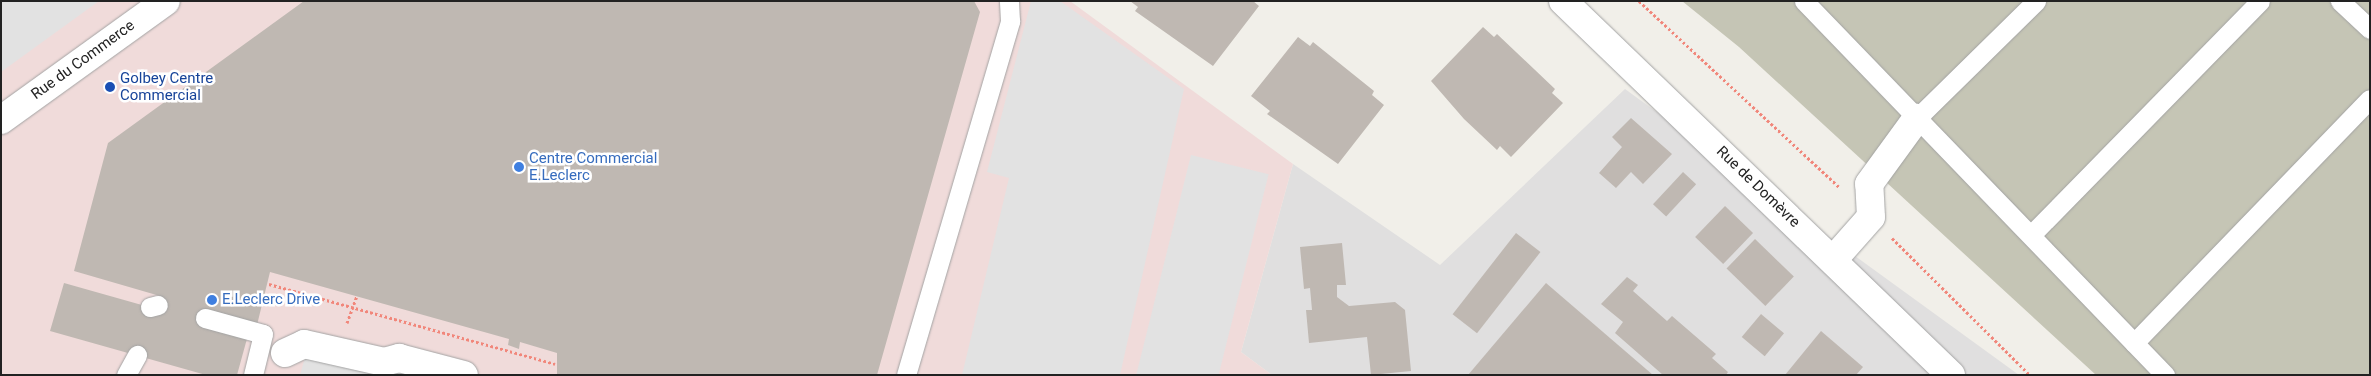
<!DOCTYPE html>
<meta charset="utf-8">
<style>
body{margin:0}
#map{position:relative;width:2371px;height:376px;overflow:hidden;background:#f1efe9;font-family:Roboto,sans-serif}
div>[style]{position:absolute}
.residential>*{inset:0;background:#e0dfdf}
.commercial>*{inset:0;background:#f0dbda}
.construction>*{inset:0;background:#c5c5b5}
.parking>*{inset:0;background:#e2e2e2;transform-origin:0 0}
.building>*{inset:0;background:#bfb8b2;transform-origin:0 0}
.path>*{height:3px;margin-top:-1.5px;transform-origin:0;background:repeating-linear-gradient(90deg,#f1877b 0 2.5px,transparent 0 5px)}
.roads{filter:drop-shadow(0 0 1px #a3a3a3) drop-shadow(0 0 1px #a3a3a3)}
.service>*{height:19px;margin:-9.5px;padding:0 9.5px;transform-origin:9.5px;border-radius:9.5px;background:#fff}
.minor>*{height:28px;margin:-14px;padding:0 14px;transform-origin:14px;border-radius:14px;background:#fff}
.tertiary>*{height:28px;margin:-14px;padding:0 14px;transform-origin:14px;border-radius:14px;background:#fff}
.dots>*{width:14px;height:14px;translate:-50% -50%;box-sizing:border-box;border:2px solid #fff;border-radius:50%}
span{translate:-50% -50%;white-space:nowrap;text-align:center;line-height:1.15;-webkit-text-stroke:5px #fff;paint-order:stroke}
.street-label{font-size:15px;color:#222}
.transit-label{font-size:15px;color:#164399}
.left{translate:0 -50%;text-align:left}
.shop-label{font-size:15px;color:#366cbe}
.frame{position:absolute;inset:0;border:2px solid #222;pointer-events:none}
</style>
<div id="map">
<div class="residential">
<i style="clip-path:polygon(1625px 89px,2019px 375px,1272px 375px,1241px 352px,1293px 164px,1440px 265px)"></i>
</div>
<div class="commercial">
<i style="clip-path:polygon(1px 1px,1070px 1px,1293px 164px,1241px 352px,1272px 375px,1px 375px)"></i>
</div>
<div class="construction">
<i style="clip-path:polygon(1682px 1px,2370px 1px,2370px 375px,2096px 375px,1739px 47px)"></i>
</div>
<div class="parking">
<i style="clip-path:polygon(1px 1px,99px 1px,1px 72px)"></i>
<i style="clip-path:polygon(1031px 1px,1060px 1px,1184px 89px,1120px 375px,962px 375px,1009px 178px,987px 172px)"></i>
<i style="left:1191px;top:155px;width:80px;height:226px;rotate:14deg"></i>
<i style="clip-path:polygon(307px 350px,449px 375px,300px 375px)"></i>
</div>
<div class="building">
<i style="clip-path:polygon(304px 1px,974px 1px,980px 12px,877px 375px,557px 375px,557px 353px,520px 342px,519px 349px,508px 345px,509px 339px,270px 272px,257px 325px,248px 335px,237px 375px,206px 375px,50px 331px,64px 283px,156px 309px,160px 296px,74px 271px,108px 143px)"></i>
<i style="clip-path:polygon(1130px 1px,1253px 1px,1259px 6px,1213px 66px,1135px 11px,1138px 7px)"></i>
<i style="clip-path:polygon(1483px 27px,1494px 37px,1497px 34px,1555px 89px,1552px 93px,1563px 103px,1511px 157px,1500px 146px,1497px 150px,1464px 119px,1431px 81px)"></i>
<i style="clip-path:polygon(1298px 37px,1310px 46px,1313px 42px,1374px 91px,1372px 95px,1384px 105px,1338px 164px,1267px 114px,1270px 111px,1251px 96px)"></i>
<i style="clip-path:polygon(1631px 118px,1672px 154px,1643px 184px,1631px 172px,1616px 188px,1599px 173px,1622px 147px,1612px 137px)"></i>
<i style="left:1683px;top:172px;width:18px;height:44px;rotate:43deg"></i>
<i style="left:1725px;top:206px;width:39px;height:43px;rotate:44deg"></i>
<i style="left:1516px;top:233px;width:31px;height:103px;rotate:38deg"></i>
<i style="left:1755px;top:239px;width:54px;height:41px;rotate:44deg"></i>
<i style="clip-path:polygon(1342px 243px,1346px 285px,1337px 285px,1337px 297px,1349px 306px,1395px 302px,1405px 310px,1411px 371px,1371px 375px,1367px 337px,1309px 343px,1306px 310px,1312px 310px,1310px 288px,1304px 289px,1300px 247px)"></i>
<i style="clip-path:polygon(1627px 277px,1638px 285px,1633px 291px,1667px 321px,1672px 316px,1716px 354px,1712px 358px,1728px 372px,1726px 375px,1663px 375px,1615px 333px,1623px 322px,1601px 304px)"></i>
<i style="clip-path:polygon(1546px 283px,1653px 375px,1468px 375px)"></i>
<i style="left:1761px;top:314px;width:30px;height:30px;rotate:40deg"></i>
<i style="clip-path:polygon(1821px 331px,1863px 367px,1856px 375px,1785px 375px)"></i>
</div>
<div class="path">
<i style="left:1639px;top:1px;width:273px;rotate:42.9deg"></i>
<i style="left:1892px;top:238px;width:194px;rotate:44.8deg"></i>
<i style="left:269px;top:284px;width:297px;rotate:15.6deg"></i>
<i style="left:347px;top:323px;width:29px;rotate:-70deg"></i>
</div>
<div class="roads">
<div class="service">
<i style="left:1804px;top:1px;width:520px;rotate:46.01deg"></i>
<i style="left:2340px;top:1px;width:41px;rotate:43deg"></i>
<i style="left:1917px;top:118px;width:167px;rotate:-44.5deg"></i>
<i style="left:2031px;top:235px;width:327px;rotate:-45.6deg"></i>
<i style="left:150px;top:307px;width:8px;rotate:-14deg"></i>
<i style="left:205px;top:318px;width:60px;rotate:15.4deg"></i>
<i style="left:263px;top:334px;width:42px;rotate:103.7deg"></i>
<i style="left:2134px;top:343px;width:339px;rotate:-46deg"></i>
<i style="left:126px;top:375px;width:23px;rotate:-61deg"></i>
<i style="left:906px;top:375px;width:369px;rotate:-73.6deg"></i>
<i style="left:1010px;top:21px;width:20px;rotate:-93deg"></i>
</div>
<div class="minor">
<i style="left:1px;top:120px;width:203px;rotate:-35.8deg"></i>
<i style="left:1833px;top:260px;width:57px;rotate:-48.5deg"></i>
<i style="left:1871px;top:217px;width:33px;rotate:-93deg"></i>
<i style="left:1869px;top:184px;width:82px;rotate:-54deg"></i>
<i style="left:285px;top:353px;width:21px;rotate:-25deg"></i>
<i style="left:304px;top:344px;width:82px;rotate:12.7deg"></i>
<i style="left:384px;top:362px;width:16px;rotate:-15deg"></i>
<i style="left:399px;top:358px;width:67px;rotate:14.7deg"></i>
</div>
<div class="tertiary">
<i style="left:1563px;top:1px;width:539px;rotate:43.95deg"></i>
</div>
</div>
<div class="dots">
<i style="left:110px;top:87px;background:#1a4fb4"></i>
<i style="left:519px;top:167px;background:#3f7fe0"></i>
<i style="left:212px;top:300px;background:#3f7fe0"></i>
</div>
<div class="street-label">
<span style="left:83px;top:60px;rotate:-36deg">Rue du Commerce</span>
<span style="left:1758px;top:187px;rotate:44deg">Rue de Domèvre</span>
</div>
<div class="transit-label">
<span class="left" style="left:120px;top:87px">Golbey Centre<br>Commercial</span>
</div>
<div class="shop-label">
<span class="left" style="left:529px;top:167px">Centre Commercial<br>E.Leclerc</span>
<span class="left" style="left:222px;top:300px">E.Leclerc Drive</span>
</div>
<div class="frame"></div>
</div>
